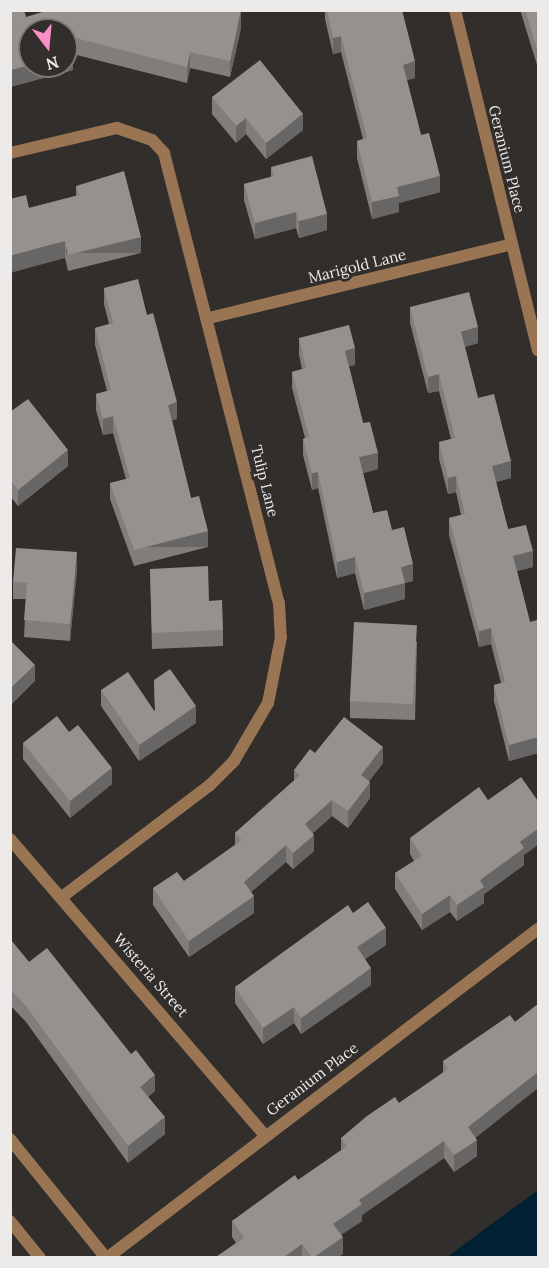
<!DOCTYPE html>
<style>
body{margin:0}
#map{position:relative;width:549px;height:1268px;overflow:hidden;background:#312e2c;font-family:Lora,serif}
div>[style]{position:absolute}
.water>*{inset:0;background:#002133}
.minor>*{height:12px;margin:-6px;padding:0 6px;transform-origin:6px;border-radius:6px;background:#997553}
.tertiary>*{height:12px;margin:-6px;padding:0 6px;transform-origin:6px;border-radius:6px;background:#997553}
.wall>*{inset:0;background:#807d7b}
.shaded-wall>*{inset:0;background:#686664;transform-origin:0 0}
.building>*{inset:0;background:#95918f;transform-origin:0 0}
span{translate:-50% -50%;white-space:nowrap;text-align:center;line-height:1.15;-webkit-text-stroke:6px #312e2c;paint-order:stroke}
.street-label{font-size:15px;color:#edebea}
.frame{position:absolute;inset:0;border:12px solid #edebea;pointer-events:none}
.north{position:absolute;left:18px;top:18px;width:60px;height:60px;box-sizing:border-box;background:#312e2c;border:2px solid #7c7a78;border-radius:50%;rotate:164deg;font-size:16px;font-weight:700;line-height:24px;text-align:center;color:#edebea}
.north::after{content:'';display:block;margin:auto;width:21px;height:27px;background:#fa8fc8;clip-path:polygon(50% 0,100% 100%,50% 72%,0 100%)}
</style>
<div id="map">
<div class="water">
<i style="clip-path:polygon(538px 1190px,538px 1257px,447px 1257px,474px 1237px)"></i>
</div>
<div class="minor">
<i style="left:455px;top:10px;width:350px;rotate:76.3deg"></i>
<i style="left:10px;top:153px;width:110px;rotate:-13.2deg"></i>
<i style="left:117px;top:128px;width:37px;rotate:19deg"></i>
<i style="left:152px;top:140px;width:18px;rotate:47deg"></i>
<i style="left:164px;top:153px;width:464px;rotate:75.7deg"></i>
<i style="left:279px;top:603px;width:34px;rotate:87deg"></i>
<i style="left:281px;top:637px;width:67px;rotate:101.1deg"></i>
<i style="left:268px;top:703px;width:67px;rotate:120.4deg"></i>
<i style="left:234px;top:761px;width:34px;rotate:135deg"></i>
<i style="left:210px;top:785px;width:184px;rotate:142.9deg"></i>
<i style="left:209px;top:318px;width:312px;rotate:-13.7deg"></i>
<i style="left:10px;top:839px;width:389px;rotate:49.3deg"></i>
<i style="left:107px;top:1258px;width:542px;rotate:-37.36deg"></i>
</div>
<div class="tertiary">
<i style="left:10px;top:1139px;width:153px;rotate:51.1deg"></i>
<i style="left:10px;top:1221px;width:48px;rotate:51deg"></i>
</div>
<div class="wall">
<i style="clip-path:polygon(10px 10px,26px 17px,241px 28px,230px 77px,190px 68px,187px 83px,73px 54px,73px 70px,10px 87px)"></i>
<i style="clip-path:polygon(325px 10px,402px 10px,415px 78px,407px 80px,421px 135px,440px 192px,399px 203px,399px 212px,372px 219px,357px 158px,357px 141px,363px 139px,341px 52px,333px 54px,325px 19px)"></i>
<i style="clip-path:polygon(521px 10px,538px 10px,538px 68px,521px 13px)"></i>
<i style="clip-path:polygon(212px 97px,303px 130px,266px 159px,246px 134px,236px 143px,212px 114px)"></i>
<i style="clip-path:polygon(271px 167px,327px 230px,299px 238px,296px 228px,255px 239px,244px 200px,244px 184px,271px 177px)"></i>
<i style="clip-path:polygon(76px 186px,141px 253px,68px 271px,65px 258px,29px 208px,76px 196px)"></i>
<i style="clip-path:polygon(104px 288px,147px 315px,177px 419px,172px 420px,191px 498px,208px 547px,134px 566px,110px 499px,110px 483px,126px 479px,113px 433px,103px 435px,96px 410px,96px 394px,107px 391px,95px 345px,95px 328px,109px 324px,104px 304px)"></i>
<i style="clip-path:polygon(410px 307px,478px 343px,465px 347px,478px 398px,511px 478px,496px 482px,508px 529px,533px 567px,517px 571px,530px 622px,538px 620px,538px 753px,509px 761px,494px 701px,494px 685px,501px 683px,491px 644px,479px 647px,449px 535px,449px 518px,461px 515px,456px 492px,448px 494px,439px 459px,439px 442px,451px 439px,439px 391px,428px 393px,410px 323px)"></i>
<i style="clip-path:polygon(299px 338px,355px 365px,349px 366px,363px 423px,378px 469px,363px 473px,373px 513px,392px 530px,413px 581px,405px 583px,405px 599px,364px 610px,355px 573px,337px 578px,318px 488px,312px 490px,303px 455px,303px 439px,305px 438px,292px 388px,292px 372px,302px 369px,299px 355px)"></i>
<i style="clip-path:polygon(10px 412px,68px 466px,18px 506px,10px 496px)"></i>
<i style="clip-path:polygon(77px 569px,70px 641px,24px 637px,26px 599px,13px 599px,13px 582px)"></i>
<i style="clip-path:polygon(150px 569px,209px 601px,223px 630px,223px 646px,152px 649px)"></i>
<i style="clip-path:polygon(417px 641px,415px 720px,350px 718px,350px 701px)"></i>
<i style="clip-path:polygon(154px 680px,196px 723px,139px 761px,101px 706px,101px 690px,155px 711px)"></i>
<i style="clip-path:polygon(23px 743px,112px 784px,70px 818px,23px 759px)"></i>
<i style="clip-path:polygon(315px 753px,383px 763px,369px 781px,370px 798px,348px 828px,332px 816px,313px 833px,314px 851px,293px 869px,286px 862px,251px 892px,254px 913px,189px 957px,153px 905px,153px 888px,184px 881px,235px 845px,235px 833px,294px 781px,294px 770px)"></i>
<i style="clip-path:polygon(410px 838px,524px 855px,524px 865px,484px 894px,484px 903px,457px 921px,450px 912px,422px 930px,395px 889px,395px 873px,414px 861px,410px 854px)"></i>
<i style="clip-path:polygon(353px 913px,386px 945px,365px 959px,371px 985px,301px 1034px,294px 1023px,263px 1044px,235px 1003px,235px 987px)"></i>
<i style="clip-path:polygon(10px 939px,29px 962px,155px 1091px,148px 1097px,165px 1134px,128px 1163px,26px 1022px,10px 1005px)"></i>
<i style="clip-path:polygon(538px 1004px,538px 1088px,475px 1138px,477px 1156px,454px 1172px,444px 1158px,362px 1215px,362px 1221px,341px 1235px,343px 1254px,338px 1257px,216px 1257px,236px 1243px,232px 1237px,232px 1221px,298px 1180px,341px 1151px,341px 1138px,399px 1103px,443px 1073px,443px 1061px,515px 1022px)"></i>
</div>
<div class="shaded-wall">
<i style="clip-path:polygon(241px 11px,241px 28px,230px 77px,230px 61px)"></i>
<i style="clip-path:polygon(341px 36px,341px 52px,333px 54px,333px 38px)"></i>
<i style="clip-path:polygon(190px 52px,190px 68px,187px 83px,187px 67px)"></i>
<i style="clip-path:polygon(73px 53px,73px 70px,10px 87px,10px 70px,30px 65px,30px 66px,66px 66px,66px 55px)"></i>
<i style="clip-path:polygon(415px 61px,415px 78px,403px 81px,403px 65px)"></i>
<i style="clip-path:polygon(303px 114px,303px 130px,266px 159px,266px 143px)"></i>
<i style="clip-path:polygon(246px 118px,246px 134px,236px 143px,236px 126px)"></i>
<i style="clip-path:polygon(440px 176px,440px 192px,399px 203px,399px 212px,372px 219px,372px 202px,397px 187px)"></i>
<i style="clip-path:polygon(296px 212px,296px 228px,255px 239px,255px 223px)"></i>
<i style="clip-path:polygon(327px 214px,327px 230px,299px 238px,299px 221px)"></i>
<i style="left:141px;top:237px;width:16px;height:75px;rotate:90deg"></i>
<i style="clip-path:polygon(65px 241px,65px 258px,10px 273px,10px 256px)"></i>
<i style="clip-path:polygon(478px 327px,478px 343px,461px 348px,461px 332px)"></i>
<i style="clip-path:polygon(355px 348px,355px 365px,345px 367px,345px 351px)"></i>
<i style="clip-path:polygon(439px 374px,439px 391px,428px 393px,428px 377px)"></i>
<i style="clip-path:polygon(177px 402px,177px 419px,168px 421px,168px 405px)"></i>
<i style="clip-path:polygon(113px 416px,113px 433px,103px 435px,103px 419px)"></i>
<i style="clip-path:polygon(68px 450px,68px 466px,18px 506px,18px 490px)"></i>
<i style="clip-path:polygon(378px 453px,378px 469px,359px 474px,359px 457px)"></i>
<i style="clip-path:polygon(511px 461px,511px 478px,492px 483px,492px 466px)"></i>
<i style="clip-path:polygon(318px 472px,318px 488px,312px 490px,312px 473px)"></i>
<i style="clip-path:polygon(456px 476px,456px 492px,448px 494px,448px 478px)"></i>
<i style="left:208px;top:531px;width:16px;height:76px;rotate:90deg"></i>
<i style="clip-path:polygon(533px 551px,533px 567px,513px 572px,513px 556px)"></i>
<i style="clip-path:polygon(77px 552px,77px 569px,70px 641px,70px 624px)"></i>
<i style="clip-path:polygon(355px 557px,355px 573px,337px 578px,337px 562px)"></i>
<i style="clip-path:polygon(413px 564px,413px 581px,401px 584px,401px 567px)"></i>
<i style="clip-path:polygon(405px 583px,405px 599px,364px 610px,364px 593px)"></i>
<i style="clip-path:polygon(491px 628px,491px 644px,479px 647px,479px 631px)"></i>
<i style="clip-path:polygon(35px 665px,35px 681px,10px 706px,10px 689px)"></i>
<i style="clip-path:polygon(196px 706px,196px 723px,139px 761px,139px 745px)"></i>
<i style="clip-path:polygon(538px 737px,538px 753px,509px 761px,509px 745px)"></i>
<i style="clip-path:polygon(383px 747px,383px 763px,361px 792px,361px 775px)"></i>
<i style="clip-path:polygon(112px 768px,112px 784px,70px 818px,70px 801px)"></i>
<i style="clip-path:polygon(370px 782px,370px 798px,348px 828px,348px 811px)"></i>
<i style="clip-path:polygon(332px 800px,332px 816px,305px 840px,305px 824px)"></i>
<i style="clip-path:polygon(538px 829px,538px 845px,524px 855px,524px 865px,484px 894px,484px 903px,457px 921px,457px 905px,480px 880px,520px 842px)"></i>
<i style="clip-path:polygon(314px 835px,314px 851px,293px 869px,293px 853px)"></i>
<i style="clip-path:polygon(286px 845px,286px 862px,244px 898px,244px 882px)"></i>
<i style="clip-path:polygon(450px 895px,450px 912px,422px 930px,422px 914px)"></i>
<i style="clip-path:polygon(254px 896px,254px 913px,189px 957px,189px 941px)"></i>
<i style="clip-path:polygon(386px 928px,386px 945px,357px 964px,357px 947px)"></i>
<i style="clip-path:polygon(371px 968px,371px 985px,301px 1034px,301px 1018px)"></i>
<i style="clip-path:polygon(294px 1007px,294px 1023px,263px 1044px,263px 1028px)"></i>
<i style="clip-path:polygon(538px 1057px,538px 1088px,468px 1143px,468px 1127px)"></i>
<i style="clip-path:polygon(155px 1075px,155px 1091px,140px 1103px,140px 1087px)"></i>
<i style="clip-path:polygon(165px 1117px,165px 1134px,128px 1163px,128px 1146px)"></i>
<i style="clip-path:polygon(477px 1140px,477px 1156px,454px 1172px,454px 1155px)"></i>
<i style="clip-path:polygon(444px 1141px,444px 1158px,362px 1215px,362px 1221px,333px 1240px,333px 1224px,359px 1200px)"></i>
<i style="clip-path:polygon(343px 1237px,343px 1254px,338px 1257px,314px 1257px)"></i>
<i style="clip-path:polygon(302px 1244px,302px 1257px,284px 1257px)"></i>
</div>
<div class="building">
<i style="clip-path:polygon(10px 10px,24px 10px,26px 17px,49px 10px,241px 11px,230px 61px,190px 52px,187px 67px,68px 36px,73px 53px,66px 55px,66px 30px,30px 30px,30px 65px,10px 70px)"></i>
<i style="clip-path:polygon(327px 10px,402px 10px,415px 61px,403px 65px,421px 135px,429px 133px,440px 176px,397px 187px,399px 196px,372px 202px,357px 141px,367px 138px,341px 36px,333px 38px)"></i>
<i style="clip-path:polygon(525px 10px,538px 10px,538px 52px)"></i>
<i style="clip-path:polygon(260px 60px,303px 114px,266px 143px,246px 118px,236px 126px,212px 97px)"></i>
<i style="clip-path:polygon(312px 156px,327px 214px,299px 221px,296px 212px,255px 223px,244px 184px,274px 176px,271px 167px)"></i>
<i style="clip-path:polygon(124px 171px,141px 237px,68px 255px,65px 241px,10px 256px,10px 199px,26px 195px,29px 208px,79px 195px,76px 186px)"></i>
<i style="clip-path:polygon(138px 279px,147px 315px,153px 313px,177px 402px,168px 405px,191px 498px,199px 496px,208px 531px,134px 550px,110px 483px,130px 478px,113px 416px,103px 419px,96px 394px,111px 390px,95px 328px,113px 323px,104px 288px)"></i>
<i style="clip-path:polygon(469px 292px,478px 327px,461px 332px,478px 398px,494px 394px,511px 461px,492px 466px,508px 529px,526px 525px,533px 551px,513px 556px,530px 622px,538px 620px,538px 737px,509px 745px,494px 685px,505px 682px,491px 628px,479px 631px,449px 518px,465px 514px,456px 476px,448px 478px,439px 442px,455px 438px,439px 374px,428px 377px,410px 307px)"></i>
<i style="clip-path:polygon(349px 325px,355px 348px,345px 351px,363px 423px,370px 422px,378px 453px,359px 457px,373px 513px,387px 510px,392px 530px,404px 527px,413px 564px,401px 567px,405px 583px,364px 593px,355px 557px,337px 562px,318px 472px,312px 473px,303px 439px,309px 437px,292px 372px,306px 368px,299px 338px)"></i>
<i style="clip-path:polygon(28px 399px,68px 450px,18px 490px,10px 480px,10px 412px)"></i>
<i style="clip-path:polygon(16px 548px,77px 552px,70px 624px,24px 620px,27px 583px,13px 582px)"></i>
<i style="clip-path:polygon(208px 566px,209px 601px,222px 600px,223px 630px,152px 633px,150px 569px)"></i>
<i style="left:354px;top:622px;width:63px;height:79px;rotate:3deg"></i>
<i style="clip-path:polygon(10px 640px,35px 665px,10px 689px)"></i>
<i style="clip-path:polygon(170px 669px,196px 706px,139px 745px,101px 690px,128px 672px,155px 712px,154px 680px)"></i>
<i style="clip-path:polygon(57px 716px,69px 732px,78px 725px,112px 768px,70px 801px,23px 743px)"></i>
<i style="clip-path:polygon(344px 717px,383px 747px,361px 775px,370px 782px,348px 811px,332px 800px,305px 824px,314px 835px,293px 853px,286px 845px,244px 882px,254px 896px,189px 941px,153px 888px,177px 872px,184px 881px,242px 840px,235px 833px,300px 775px,294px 770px,310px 749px,315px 753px)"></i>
<i style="clip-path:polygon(521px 777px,538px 801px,538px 829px,520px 842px,524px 848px,480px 880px,484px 887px,457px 905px,450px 895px,422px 914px,395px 873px,422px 856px,410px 838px,479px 787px,488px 800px)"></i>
<i style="clip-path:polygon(368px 902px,386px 928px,357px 947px,371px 968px,301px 1018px,294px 1007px,263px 1028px,235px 987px,348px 905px,353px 913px)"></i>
<i style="clip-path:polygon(10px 939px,29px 962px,47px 948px,131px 1054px,136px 1050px,155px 1075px,140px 1087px,165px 1117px,128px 1146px,26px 1006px,10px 989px)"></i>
<i style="clip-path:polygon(538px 1004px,538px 1072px,468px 1127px,477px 1140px,454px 1155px,444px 1141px,359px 1200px,362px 1204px,333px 1224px,343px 1237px,314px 1257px,312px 1257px,302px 1244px,284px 1257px,216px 1257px,244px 1238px,232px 1221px,295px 1175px,298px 1180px,347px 1146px,341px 1138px,367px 1116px,395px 1097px,399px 1103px,448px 1069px,443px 1061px,510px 1015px,515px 1022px)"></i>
</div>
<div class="street-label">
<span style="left:507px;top:159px;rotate:76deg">Geranium Place</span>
<span style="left:357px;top:266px;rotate:-14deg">Marigold Lane</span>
<span style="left:265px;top:481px;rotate:76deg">Tulip Lane</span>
<span style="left:151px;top:975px;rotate:49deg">Wisteria Street</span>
<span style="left:312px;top:1079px;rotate:-37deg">Geranium Place</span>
</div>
<div class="frame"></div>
<div class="north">N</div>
</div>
